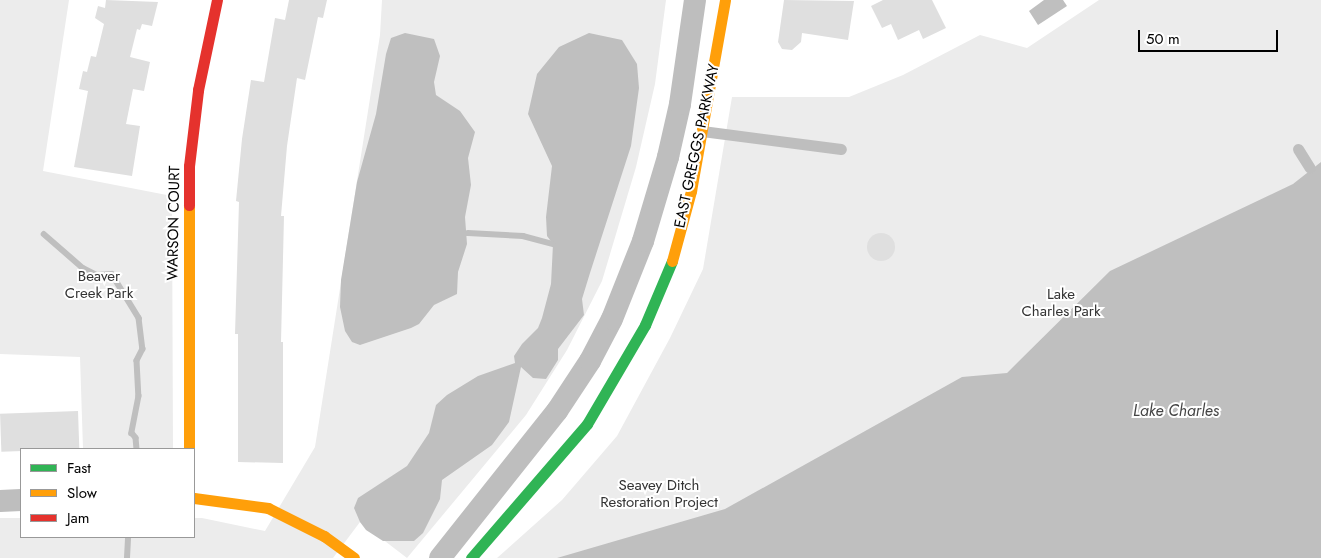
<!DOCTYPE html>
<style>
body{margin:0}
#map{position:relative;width:1321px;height:558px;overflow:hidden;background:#fff;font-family:Jost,sans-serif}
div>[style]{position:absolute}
.green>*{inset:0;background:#ececec}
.water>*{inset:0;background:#bfbfbf}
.stream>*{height:5.5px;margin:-2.75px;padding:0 2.75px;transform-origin:2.75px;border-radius:2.75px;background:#bfbfbf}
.building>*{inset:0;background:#dfdfdf;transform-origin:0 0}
.round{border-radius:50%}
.lane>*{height:11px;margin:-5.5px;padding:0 5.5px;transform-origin:5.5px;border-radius:5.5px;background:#bebebe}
.street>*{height:22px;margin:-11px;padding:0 11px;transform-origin:11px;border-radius:11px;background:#bebebe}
.fast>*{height:11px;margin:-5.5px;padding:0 5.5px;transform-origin:5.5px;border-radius:5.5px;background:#30b455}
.slow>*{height:11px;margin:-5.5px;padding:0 5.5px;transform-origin:5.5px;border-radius:5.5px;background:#ff9f0a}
.jam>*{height:11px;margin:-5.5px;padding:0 5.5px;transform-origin:5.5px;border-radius:5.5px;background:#e5322d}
span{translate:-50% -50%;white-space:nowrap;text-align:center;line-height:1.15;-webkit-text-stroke:4px #fff;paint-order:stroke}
.street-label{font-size:15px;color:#000}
.park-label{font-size:15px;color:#333}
.water-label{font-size:16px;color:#444;font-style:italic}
.legend{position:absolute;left:20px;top:448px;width:175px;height:90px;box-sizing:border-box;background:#fff;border:1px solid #999;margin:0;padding:6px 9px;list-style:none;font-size:15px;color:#000}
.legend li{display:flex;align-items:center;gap:10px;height:25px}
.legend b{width:25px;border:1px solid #999}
.scale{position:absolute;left:1138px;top:30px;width:140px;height:22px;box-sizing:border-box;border:2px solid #000;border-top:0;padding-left:6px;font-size:15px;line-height:18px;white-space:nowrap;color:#000;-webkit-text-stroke:4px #fff;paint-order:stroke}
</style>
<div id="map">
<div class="green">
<i style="clip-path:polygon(0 0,69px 0,43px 171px,172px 196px,173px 449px,83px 449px,80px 357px,0 354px)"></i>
<i style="clip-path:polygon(382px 0,666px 0,655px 84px,636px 167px,602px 281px,567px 350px,526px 415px,407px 558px,360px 522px,333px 558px,0 558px,0 518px,21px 518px,21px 537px,194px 537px,194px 518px,202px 518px,265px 531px,315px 447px,380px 35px)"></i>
<i style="clip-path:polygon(1099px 0,1321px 0,1321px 558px,497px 558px,562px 500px,617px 436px,670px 338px,703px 269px,732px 97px,849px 97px,903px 75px,980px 35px,1027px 48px)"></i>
</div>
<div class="water">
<i style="clip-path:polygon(1044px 0,1063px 0,1067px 6px,1038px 25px,1029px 11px)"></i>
<i style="clip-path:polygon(405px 33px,434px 39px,440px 56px,434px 82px,436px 95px,460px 111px,475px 132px,468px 158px,471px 185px,465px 217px,467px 244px,458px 272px,457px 294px,434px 305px,419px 324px,411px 328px,360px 345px,352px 342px,345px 331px,340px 307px,341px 280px,357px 182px,376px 114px,386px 54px,391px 38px)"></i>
<i style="clip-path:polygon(589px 33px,622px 40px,637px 64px,639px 88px,631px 146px,590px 273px,582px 299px,584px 315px,558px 349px,558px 360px,546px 379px,533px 378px,521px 367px,509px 422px,492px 445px,442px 480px,440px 499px,423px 533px,414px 541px,383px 541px,366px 530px,360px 522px,354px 508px,358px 498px,407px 466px,429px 433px,436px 405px,447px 395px,478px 376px,515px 363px,514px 356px,522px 344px,538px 328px,542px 318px,551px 284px,553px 244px,547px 236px,546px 217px,552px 166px,528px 114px,537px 74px,559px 47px)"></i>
<i style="clip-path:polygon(1321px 162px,1321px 558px,557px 558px,725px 509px,962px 377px,1007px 373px,1110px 271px,1293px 184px)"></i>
</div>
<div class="stream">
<i style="left:468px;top:233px;width:55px;rotate:3.1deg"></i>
<i style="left:523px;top:236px;width:31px;rotate:15deg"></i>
<i style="left:44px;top:234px;width:52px;rotate:41.1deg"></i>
<i style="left:83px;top:268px;width:16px;rotate:27deg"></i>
<i style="left:97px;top:275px;width:15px;rotate:-4deg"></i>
<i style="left:112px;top:274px;width:52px;rotate:58.5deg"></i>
<i style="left:139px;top:318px;width:31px;rotate:83deg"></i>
<i style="left:143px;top:349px;width:13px;rotate:117deg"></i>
<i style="left:137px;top:361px;width:35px;rotate:87deg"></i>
<i style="left:139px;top:396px;width:38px;rotate:101deg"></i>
<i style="left:132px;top:433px;width:6px;rotate:51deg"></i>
<i style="left:136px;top:438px;width:11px;rotate:85deg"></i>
<i style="left:127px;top:558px;width:20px;rotate:-87deg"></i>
</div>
<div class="building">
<i style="clip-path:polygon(106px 0,158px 2px,152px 26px,142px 24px,140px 30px,137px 29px,130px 57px,150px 62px,144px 91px,133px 89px,126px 124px,140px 126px,132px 176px,74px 167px,88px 91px,79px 89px,83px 71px,87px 72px,91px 56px,96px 57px,104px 24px,95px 18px,98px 6px,105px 8px)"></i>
<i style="clip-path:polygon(289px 0,327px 0,323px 18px,318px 17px,305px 80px,297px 78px,287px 146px,281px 216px,284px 216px,281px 342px,283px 342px,283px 463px,238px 462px,238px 334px,235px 334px,239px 202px,236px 201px,242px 139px,251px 80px,264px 82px,275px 18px,285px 20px)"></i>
<i style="clip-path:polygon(784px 0,854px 1px,848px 40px,802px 33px,801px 42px,792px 50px,782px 49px,778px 42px)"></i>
<i style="clip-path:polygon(883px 0,932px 0,946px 28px,923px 39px,919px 30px,898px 40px,891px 24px,882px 28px,871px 6px)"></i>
<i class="round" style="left:867px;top:233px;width:28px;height:28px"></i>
<i style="left:78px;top:411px;width:38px;height:78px;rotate:88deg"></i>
</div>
<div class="lane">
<i style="left:702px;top:131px;width:140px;rotate:7.4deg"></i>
<i style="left:1298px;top:149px;width:22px;rotate:58deg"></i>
</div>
<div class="street">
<i style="left:0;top:501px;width:21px;rotate:-3deg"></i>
<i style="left:440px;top:558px;width:188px;rotate:-51.5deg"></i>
<i style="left:557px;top:411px;width:60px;rotate:-56.6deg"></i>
<i style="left:590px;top:361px;width:47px;rotate:-62.4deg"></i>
<i style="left:612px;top:319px;width:84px;rotate:-68.3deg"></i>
<i style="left:643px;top:241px;width:88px;rotate:-73.4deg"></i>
<i style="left:668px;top:157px;width:54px;rotate:-77.2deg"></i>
<i style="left:680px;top:104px;width:105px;rotate:-81.8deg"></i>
</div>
<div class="fast">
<i style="left:471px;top:558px;width:177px;rotate:-49.1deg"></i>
<i style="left:587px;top:424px;width:115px;rotate:-59.6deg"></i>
<i style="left:645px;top:325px;width:69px;rotate:-67.1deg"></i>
</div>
<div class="slow">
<i style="left:189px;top:205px;width:244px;rotate:90deg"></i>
<i style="left:672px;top:261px;width:73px;rotate:-74.8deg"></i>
<i style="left:691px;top:191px;width:194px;rotate:-79.9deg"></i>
<i style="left:194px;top:498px;width:75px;rotate:7.7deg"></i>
<i style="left:268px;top:508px;width:63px;rotate:26.6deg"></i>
<i style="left:324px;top:536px;width:37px;rotate:36deg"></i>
</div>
<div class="jam">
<i style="left:189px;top:205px;width:39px;rotate:-90deg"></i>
<i style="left:189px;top:166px;width:77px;rotate:-83.2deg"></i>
<i style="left:198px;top:90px;width:92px;rotate:-78.1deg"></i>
</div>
<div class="street-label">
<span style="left:697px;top:146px;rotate:-78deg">EAST GREGGS PARKWAY</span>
<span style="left:174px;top:223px;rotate:-89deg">WARSON COURT</span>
</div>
<div class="park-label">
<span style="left:99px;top:285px">Beaver<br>Creek Park</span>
<span style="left:1061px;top:303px">Lake<br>Charles Park</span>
<span style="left:659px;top:494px">Seavey Ditch<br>Restoration Project</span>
</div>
<div class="water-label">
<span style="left:1176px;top:411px">Lake Charles</span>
</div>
<ul class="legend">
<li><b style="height:6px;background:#30b455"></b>Fast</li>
<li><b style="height:6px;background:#ff9f0a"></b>Slow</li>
<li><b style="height:6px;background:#e5322d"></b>Jam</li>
</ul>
<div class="scale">50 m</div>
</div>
